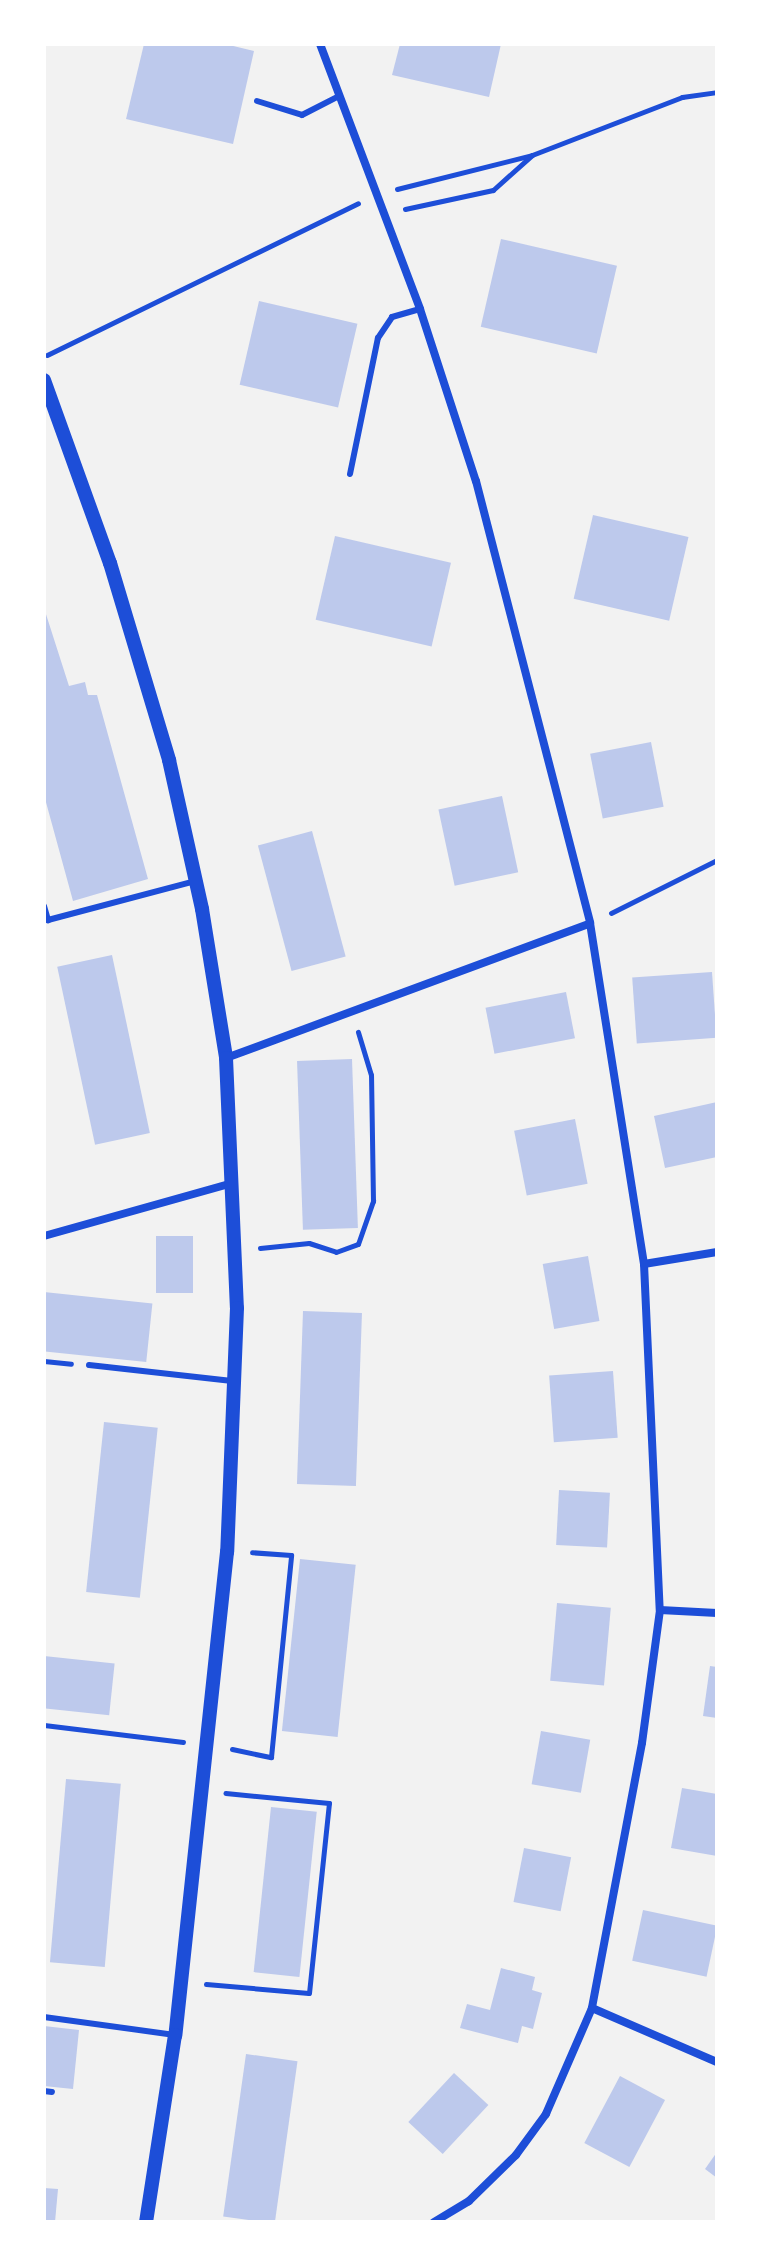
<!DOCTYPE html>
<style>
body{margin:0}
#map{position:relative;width:761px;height:2266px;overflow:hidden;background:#f2f2f2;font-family:Raleway,sans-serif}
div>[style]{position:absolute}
.building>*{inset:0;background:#bdc9ec;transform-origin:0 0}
.path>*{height:5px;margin:-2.5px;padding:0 2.5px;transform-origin:2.5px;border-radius:2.5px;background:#1d4ed8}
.service>*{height:6px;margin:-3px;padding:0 3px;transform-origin:3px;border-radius:3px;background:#1d4ed8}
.minor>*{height:8px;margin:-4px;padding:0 4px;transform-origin:4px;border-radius:4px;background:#1d4ed8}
.tertiary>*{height:14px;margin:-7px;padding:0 7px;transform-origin:7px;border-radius:7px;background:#1d4ed8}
span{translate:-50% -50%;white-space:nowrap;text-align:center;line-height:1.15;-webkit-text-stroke:7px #fff;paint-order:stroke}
.frame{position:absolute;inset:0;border:46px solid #fff;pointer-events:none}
</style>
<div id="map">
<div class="building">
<i style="clip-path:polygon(144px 44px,225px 44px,254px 51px,233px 144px,126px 119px)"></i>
<i style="clip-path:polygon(400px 44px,501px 44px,489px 97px,392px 75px)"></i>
<i style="left:501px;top:239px;width:119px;height:90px;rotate:13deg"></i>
<i style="left:259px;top:301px;width:101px;height:86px;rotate:13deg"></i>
<i style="left:593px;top:515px;width:98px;height:86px;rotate:13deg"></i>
<i style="left:335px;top:536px;width:119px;height:86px;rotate:13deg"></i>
<i style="clip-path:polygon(44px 608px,69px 686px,85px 682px,88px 695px,97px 695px,148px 879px,73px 901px,44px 795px)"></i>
<i style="left:651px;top:742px;width:66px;height:62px;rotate:79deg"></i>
<i style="left:502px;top:796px;width:78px;height:65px;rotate:78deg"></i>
<i style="left:312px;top:831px;width:130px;height:56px;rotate:75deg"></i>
<i style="left:112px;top:955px;width:182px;height:56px;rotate:78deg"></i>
<i style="left:712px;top:972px;width:66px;height:80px;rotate:86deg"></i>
<i style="left:566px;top:992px;width:47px;height:82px;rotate:79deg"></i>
<i style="left:352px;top:1059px;width:169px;height:55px;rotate:88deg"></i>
<i style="clip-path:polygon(717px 1102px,717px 1157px,665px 1168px,654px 1116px)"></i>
<i style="left:575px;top:1119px;width:66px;height:62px;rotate:79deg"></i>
<i style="left:156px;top:1236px;width:37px;height:57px"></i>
<i style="left:588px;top:1256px;width:66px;height:46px;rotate:80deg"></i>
<i style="left:44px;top:1292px;width:109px;height:59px;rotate:6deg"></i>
<i style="left:303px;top:1311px;width:59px;height:173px;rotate:2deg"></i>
<i style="left:613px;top:1371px;width:67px;height:64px;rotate:86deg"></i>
<i style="left:104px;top:1422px;width:54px;height:171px;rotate:6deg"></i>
<i style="left:559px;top:1490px;width:51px;height:55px;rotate:3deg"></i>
<i style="left:300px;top:1559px;width:56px;height:173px;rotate:6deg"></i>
<i style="left:557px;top:1603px;width:54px;height:78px;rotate:5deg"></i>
<i style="left:44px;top:1656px;width:71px;height:52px;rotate:6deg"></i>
<i style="clip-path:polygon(710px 1666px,717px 1667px,717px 1718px,703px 1716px)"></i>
<i style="left:541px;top:1731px;width:50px;height:54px;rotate:10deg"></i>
<i style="left:66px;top:1779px;width:55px;height:184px;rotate:5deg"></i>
<i style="clip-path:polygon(682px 1788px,717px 1794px,717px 1856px,671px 1848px)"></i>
<i style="left:271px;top:1807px;width:46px;height:166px;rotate:6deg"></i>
<i style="left:524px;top:1848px;width:48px;height:55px;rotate:11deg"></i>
<i style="left:643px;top:1910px;width:76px;height:52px;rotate:12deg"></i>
<i style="clip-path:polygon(501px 1968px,535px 1977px,532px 1990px,542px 1993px,533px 2029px,522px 2026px,518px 2043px,460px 2028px,467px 2004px,490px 2010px)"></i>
<i style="clip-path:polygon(44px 2026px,79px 2030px,73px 2089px,44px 2086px)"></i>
<i style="left:246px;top:2054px;width:52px;height:164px;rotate:8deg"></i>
<i style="left:454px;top:2073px;width:47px;height:67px;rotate:43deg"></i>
<i style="left:620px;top:2076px;width:51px;height:76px;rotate:28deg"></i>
<i style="clip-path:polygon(717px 2152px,717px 2178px,705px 2169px)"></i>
<i style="clip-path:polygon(44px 2188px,58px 2189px,55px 2222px,44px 2222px)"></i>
</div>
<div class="path">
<i style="left:397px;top:189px;width:139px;rotate:-14.1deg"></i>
<i style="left:405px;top:209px;width:90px;rotate:-12.2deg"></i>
<i style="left:493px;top:190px;width:52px;rotate:-41.9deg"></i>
<i style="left:532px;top:155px;width:161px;rotate:-21.1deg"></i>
<i style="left:682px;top:97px;width:35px;rotate:-8deg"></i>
<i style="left:47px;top:355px;width:346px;rotate:-26deg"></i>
<i style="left:611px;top:913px;width:119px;rotate:-26.6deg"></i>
<i style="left:260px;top:1248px;width:49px;rotate:-5.8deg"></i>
<i style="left:309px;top:1243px;width:28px;rotate:18deg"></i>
<i style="left:336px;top:1252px;width:23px;rotate:-20deg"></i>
<i style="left:358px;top:1244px;width:46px;rotate:-70.8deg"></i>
<i style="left:373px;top:1201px;width:126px;rotate:-90.9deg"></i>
<i style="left:371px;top:1075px;width:45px;rotate:-106.8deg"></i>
<i style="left:44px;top:1361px;width:27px;rotate:6deg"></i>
<i style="left:44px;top:1725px;width:140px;rotate:7deg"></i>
<i style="left:232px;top:1749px;width:40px;rotate:12deg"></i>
<i style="left:271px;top:1757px;width:203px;rotate:-84.3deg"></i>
<i style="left:291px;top:1555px;width:39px;rotate:-176deg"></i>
<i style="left:206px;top:1984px;width:103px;rotate:5deg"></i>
<i style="left:309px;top:1993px;width:191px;rotate:-84deg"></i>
<i style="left:329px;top:1803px;width:104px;rotate:-174.5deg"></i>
</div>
<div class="service">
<i style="left:257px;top:101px;width:47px;rotate:17.3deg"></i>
<i style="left:302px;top:115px;width:42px;rotate:-27.2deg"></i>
<i style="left:350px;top:474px;width:139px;rotate:-78.4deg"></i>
<i style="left:378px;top:338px;width:25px;rotate:-56deg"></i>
<i style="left:392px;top:317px;width:29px;rotate:-16deg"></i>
<i style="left:44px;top:906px;width:15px;rotate:74deg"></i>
<i style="left:48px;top:920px;width:153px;rotate:-14.8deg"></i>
<i style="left:89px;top:1365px;width:144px;rotate:6.4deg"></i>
<i style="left:44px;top:2017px;width:132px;rotate:7.8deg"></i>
<i style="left:44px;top:2091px;width:8px;rotate:7deg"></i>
</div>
<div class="minor">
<i style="left:320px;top:44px;width:283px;rotate:69.3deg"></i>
<i style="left:420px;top:309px;width:181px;rotate:72deg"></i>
<i style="left:476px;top:481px;width:456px;rotate:75.5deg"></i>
<i style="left:590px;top:923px;width:345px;rotate:81deg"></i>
<i style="left:644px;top:1264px;width:346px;rotate:87.4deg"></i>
<i style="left:660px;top:1610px;width:134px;rotate:97.7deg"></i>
<i style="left:642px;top:1743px;width:270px;rotate:100.7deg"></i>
<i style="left:592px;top:2008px;width:116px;rotate:113.5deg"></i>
<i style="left:546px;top:2114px;width:51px;rotate:126.2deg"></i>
<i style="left:516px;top:2155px;width:66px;rotate:135.6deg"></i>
<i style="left:469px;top:2201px;width:41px;rotate:149deg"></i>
<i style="left:226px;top:1058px;width:388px;rotate:-20.3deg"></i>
<i style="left:44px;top:1236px;width:195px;rotate:-15.7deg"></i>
<i style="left:644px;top:1264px;width:74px;rotate:-9.3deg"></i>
<i style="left:660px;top:1610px;width:57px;rotate:3deg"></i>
<i style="left:592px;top:2008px;width:136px;rotate:23.4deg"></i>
</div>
<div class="tertiary">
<i style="left:44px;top:380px;width:195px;rotate:70.2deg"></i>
<i style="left:110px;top:563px;width:206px;rotate:73.3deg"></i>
<i style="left:169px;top:760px;width:153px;rotate:77.5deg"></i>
<i style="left:202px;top:909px;width:151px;rotate:80.8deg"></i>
<i style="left:226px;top:1058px;width:250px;rotate:87.5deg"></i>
<i style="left:237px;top:1308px;width:244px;rotate:92.3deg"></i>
<i style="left:227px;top:1552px;width:486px;rotate:96.1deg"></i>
<i style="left:175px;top:2035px;width:189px;rotate:98.8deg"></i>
</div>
<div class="frame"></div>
</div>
